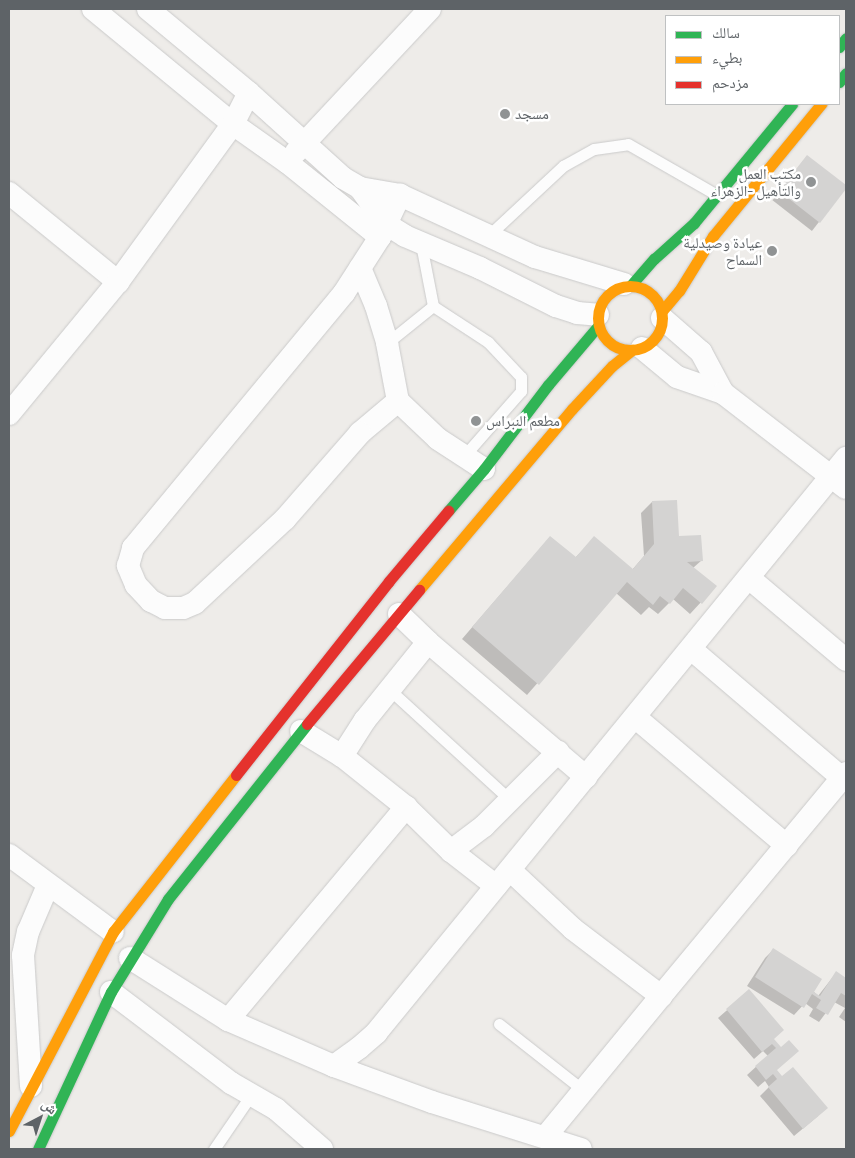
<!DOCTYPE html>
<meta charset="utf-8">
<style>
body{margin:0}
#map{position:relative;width:855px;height:1158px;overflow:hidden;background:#eeece9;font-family:Barlow,"Noto Naskh Arabic",sans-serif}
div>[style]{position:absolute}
.shadow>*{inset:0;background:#0003;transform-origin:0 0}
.building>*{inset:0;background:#d4d3d2}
.roads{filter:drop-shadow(0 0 1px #cacaca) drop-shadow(0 0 1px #cacaca)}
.lane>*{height:11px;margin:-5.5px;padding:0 5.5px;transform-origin:5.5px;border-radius:5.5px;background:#fcfcfc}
.street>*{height:22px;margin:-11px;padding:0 11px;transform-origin:11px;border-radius:11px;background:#fcfcfc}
.fast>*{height:11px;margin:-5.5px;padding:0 5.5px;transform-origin:5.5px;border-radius:5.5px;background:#30b455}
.slow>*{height:11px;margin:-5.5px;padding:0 5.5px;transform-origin:5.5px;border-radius:5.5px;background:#ff9f0a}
.slow>.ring{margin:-5.5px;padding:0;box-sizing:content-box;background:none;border:11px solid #ff9f0a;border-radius:50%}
.jam>*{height:11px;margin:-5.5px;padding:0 5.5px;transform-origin:5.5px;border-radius:5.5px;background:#e5322d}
.dots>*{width:14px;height:14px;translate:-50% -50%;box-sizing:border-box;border:2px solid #fff;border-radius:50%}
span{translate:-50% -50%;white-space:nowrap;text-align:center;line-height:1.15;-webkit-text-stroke:5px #fff;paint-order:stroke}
.poi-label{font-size:15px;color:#5e6367}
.left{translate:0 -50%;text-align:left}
.right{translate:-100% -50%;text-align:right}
.frame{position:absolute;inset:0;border:10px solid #5e6367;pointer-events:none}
.legend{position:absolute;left:665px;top:15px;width:175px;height:90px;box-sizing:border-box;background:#fff;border:1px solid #bfc1c2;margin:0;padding:6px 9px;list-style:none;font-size:15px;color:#5e6367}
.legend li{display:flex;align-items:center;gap:10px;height:25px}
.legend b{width:25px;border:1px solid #bfc1c2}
.north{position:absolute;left:15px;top:1093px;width:50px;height:50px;-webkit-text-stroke:4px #fff;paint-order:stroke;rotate:40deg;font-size:14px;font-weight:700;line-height:20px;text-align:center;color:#5e6367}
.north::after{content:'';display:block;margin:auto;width:18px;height:22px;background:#5e6367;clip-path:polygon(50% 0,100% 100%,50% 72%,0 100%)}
</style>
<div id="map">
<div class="shadow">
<i style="left:807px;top:156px;width:50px;height:56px;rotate:38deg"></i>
<i style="clip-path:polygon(652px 502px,678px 537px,702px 560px,693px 568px,715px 587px,690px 614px,673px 599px,658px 614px,649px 607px,641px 615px,616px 593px,527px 695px,462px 639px,550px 537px,575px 558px,594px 538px,632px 570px,644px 556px,641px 513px)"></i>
<i style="clip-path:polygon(773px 950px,818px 996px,836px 973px,846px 979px,844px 989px,846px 990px,846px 1022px,839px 1017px,845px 1008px,834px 1002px,819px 1022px,809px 1016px,813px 1009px,805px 1003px,794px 1015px,747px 986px,765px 958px)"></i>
<i style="clip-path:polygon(749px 991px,773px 1039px,781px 1049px,776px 1071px,818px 1116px,794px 1136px,760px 1096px,769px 1087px,765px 1081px,758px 1087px,747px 1075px,768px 1056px,763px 1051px,754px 1059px,718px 1018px)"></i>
</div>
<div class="building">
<i style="clip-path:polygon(807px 155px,846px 185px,846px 189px,820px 223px,779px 191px)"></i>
<i style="clip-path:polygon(677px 500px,679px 536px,701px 535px,703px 561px,687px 562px,717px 586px,702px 604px,683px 588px,670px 604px,660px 596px,653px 605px,627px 582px,539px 685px,472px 627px,550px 536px,576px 557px,594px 536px,633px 569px,654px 544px,652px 501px)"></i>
<i style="clip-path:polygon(773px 948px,822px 979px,814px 992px,820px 996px,836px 971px,846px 978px,846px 996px,841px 993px,828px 1015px,816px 1008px,821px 1000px,812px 994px,804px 1008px,755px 977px)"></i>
<i style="clip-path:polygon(749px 989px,784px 1030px,774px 1039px,781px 1047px,789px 1040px,799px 1051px,777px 1070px,782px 1076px,793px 1067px,828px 1108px,803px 1129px,768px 1087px,777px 1079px,773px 1074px,766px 1080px,755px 1066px,776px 1048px,772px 1044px,762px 1052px,726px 1009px)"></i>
</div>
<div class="roads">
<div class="lane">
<i style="left:488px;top:236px;width:103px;rotate:-43deg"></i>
<i style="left:563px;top:166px;width:35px;rotate:-29deg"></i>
<i style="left:594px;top:149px;width:34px;rotate:-8deg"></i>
<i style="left:628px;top:144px;width:103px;rotate:29.8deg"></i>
<i style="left:421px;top:244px;width:63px;rotate:79deg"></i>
<i style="left:433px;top:306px;width:66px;rotate:33.2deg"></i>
<i style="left:488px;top:342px;width:48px;rotate:46.7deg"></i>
<i style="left:521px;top:377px;width:14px;rotate:90deg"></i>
<i style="left:521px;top:391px;width:86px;rotate:131.2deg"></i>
<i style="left:387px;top:343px;width:59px;rotate:-38.8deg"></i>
<i style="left:390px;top:690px;width:164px;rotate:42.5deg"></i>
<i style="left:499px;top:1024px;width:108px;rotate:38.2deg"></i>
<i style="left:214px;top:1149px;width:65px;rotate:-55.6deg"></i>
</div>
<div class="street">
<i style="left:93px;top:9px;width:181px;rotate:39.4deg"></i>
<i style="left:233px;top:124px;width:67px;rotate:35.3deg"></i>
<i style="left:288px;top:163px;width:118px;rotate:38.8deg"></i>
<i style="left:148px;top:9px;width:131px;rotate:39.7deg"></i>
<i style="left:249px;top:93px;width:127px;rotate:42.1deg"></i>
<i style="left:343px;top:178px;width:20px;rotate:30deg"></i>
<i style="left:360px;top:188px;width:41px;rotate:9.9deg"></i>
<i style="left:400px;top:195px;width:149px;rotate:24.7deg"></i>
<i style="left:535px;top:257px;width:93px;rotate:16.9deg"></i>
<i style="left:296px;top:152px;width:196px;rotate:-46.9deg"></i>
<i style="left:360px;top:188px;width:44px;rotate:54.2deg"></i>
<i style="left:386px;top:224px;width:22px;rotate:32deg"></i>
<i style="left:405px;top:236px;width:82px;rotate:23.1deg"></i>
<i style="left:480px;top:268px;width:85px;rotate:26.6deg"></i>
<i style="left:556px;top:306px;width:22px;rotate:18deg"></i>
<i style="left:577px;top:313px;width:21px;rotate:5deg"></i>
<i style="left:9px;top:193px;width:141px;rotate:39.2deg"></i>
<i style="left:360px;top:268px;width:41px;rotate:67.2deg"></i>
<i style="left:376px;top:306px;width:39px;rotate:73deg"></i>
<i style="left:387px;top:343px;width:59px;rotate:79.3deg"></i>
<i style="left:398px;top:401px;width:55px;rotate:43.5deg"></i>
<i style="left:438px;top:439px;width:55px;rotate:33.1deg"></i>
<i style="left:662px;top:318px;width:52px;rotate:41.1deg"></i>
<i style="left:701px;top:352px;width:47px;rotate:61.8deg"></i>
<i style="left:642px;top:348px;width:45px;rotate:39.6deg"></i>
<i style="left:677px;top:377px;width:49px;rotate:19.2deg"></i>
<i style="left:723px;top:393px;width:155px;rotate:37.7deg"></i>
<i style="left:398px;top:401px;width:50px;rotate:139.9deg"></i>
<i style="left:360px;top:433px;width:114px;rotate:131.1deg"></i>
<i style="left:285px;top:519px;width:123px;rotate:137deg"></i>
<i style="left:195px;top:603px;width:13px;rotate:157deg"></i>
<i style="left:183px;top:608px;width:18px;rotate:180deg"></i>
<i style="left:165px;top:608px;width:16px;rotate:-153deg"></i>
<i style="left:151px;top:601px;width:22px;rotate:-133deg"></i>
<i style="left:136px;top:585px;width:21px;rotate:-113deg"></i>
<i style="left:128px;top:566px;width:19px;rotate:-74deg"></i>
<i style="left:133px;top:548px;width:331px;rotate:-50.4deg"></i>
<i style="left:344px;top:293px;width:67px;rotate:-57.3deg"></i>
<i style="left:380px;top:237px;width:47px;rotate:-64.5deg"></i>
<i style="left:9px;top:414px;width:171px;rotate:-50.5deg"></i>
<i style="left:118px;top:282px;width:195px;rotate:-54deg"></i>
<i style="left:233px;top:124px;width:35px;rotate:-63deg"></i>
<i style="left:749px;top:578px;width:127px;rotate:40.2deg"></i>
<i style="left:399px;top:614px;width:40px;rotate:44deg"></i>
<i style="left:428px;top:642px;width:208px;rotate:40.5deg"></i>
<i style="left:428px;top:642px;width:100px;rotate:128.9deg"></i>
<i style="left:365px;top:720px;width:43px;rotate:122.6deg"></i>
<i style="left:342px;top:756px;width:82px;rotate:38.6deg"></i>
<i style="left:406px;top:807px;width:63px;rotate:44.4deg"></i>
<i style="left:451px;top:851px;width:41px;rotate:-37.1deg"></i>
<i style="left:484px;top:826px;width:105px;rotate:-45deg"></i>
<i style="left:691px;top:649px;width:199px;rotate:40.5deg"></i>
<i style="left:635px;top:717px;width:199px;rotate:40.3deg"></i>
<i style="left:301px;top:731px;width:48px;rotate:31.4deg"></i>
<i style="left:451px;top:851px;width:57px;rotate:37.9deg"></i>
<i style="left:9px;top:855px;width:129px;rotate:36.5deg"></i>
<i style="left:510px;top:870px;width:86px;rotate:43.1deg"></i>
<i style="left:573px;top:929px;width:111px;rotate:37.3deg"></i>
<i style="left:661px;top:996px;width:181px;rotate:129.4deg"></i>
<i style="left:130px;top:958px;width:116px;rotate:32.3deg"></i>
<i style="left:228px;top:1020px;width:116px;rotate:23.5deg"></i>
<i style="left:334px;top:1066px;width:104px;rotate:20.2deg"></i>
<i style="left:432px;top:1102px;width:156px;rotate:17.5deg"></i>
<i style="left:111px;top:992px;width:151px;rotate:37.2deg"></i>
<i style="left:231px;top:1083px;width:52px;rotate:30deg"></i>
<i style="left:276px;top:1109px;width:61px;rotate:41deg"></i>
<i style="left:661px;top:996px;width:290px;rotate:-50.3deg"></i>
<i style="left:228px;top:1020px;width:278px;rotate:-50.1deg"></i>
<i style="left:334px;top:1066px;width:31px;rotate:-36deg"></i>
<i style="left:359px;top:1048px;width:23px;rotate:-41deg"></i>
<i style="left:376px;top:1033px;width:743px;rotate:-50.74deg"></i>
<i style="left:31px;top:1086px;width:131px;rotate:-93.5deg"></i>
<i style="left:23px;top:955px;width:24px;rotate:-78deg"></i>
<i style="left:28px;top:932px;width:51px;rotate:-66.9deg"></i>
</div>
<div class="fast">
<i style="left:839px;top:47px;width:11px;rotate:-52deg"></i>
<i style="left:839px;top:82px;width:11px;rotate:-52deg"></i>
<i style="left:631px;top:285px;width:35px;rotate:-49deg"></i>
<i style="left:654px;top:259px;width:54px;rotate:-42deg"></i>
<i style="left:694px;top:223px;width:154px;rotate:-50.5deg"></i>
<i style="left:448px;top:511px;width:55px;rotate:-49.4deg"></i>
<i style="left:484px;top:469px;width:106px;rotate:-52.7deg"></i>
<i style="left:548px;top:385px;width:77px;rotate:-49.7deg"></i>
<i style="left:38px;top:1149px;width:173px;rotate:-65.1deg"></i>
<i style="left:111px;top:992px;width:109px;rotate:-58.5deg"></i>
<i style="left:168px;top:899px;width:223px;rotate:-51.5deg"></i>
</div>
<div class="slow">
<i class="ring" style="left:598px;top:286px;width:53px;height:53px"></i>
<i style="left:662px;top:311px;width:26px;rotate:-50deg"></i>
<i style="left:679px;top:291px;width:65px;rotate:-58.3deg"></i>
<i style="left:713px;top:236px;width:171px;rotate:-50.7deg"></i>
<i style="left:419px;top:590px;width:237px;rotate:-49.8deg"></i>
<i style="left:572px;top:409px;width:59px;rotate:-47.1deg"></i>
<i style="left:612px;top:366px;width:26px;rotate:-39deg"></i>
<i style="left:9px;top:1131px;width:225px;rotate:-62.4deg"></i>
<i style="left:113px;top:932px;width:199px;rotate:-51.9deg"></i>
</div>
<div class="jam">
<i style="left:307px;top:724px;width:175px;rotate:-50.1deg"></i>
<i style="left:236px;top:775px;width:247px;rotate:-51.7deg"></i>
<i style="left:389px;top:581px;width:92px;rotate:-49.9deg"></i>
</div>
</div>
<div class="dots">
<i style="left:505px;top:114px;background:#909394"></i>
<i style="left:811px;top:182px;background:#909394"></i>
<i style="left:772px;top:251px;background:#909394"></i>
<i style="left:476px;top:421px;background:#909394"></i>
</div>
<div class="poi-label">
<span class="left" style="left:515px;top:114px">مسجد</span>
<span class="right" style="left:801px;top:182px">مكتب العمل<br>والتأهيل -الزهراء</span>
<span class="right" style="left:762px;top:251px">عيادة وصيدلية<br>السماح</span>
<span class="left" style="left:486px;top:421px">مطعم النبراس</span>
</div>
<div class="frame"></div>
<ul class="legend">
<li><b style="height:6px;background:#30b455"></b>سالك</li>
<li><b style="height:6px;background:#ff9f0a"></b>بطيء</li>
<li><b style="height:6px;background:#e5322d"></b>مزدحم</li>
</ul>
<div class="north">ش</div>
</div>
